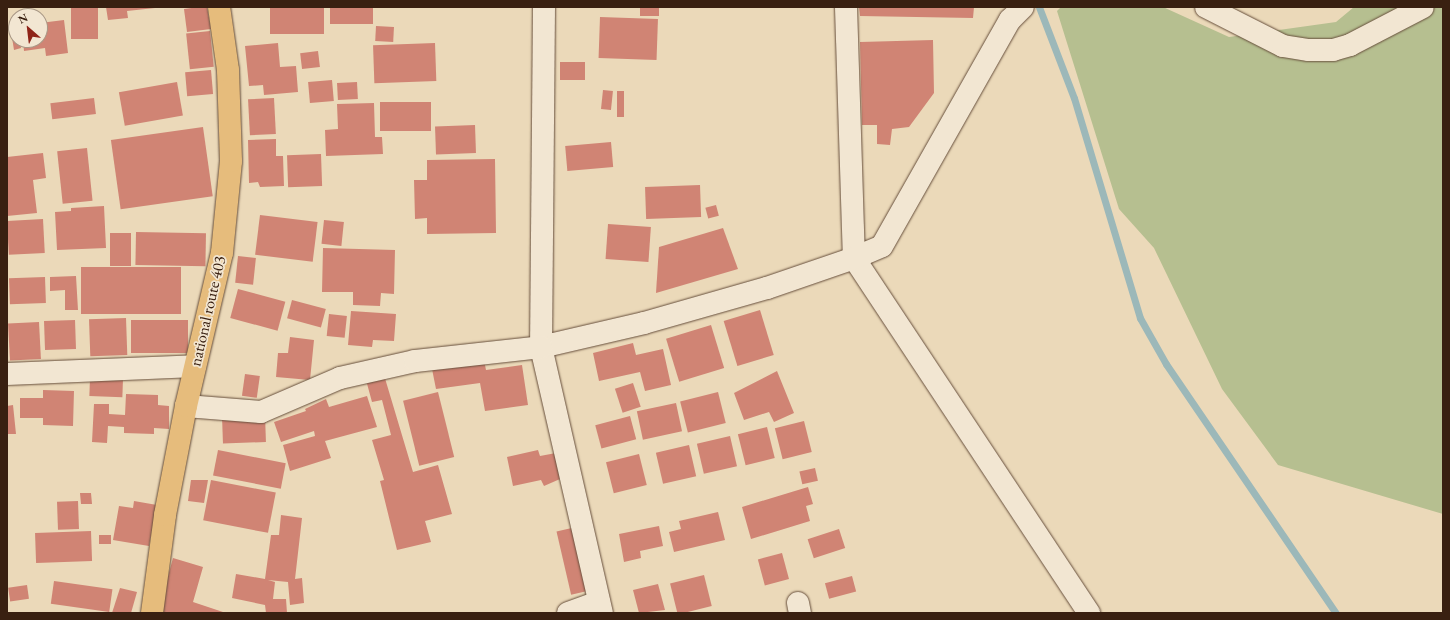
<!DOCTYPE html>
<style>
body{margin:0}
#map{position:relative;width:1450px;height:620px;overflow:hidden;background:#ebd9b9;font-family:"EB Garamond",serif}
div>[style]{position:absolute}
.green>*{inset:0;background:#b6bf90}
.stream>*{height:7px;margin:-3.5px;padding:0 3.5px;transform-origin:3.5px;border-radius:3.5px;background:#9cb8b9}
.building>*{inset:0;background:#d08474;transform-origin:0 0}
.roads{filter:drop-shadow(0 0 1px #664e3b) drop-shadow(0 0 1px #664e3b)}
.street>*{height:22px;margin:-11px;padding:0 11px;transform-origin:11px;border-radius:11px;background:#f2e6d2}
.secondary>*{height:22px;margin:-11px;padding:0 11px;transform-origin:11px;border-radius:11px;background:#f2e6d2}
.highway>*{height:22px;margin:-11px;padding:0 11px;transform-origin:11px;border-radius:11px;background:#e6bc7c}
span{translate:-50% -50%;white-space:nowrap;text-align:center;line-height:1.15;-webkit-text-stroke:3.5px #f2e6d2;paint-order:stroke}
.street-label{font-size:16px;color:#392011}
.frame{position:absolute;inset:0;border:8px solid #392011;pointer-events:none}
.north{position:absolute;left:8px;top:8px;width:40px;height:40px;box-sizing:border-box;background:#f2e6d2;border:1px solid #a89785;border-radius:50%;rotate:332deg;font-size:11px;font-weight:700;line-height:16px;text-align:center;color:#392011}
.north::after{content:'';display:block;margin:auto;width:14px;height:18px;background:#8f2418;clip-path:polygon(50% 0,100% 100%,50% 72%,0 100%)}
</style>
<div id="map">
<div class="green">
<i style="clip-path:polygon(1061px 7px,1163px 7px,1229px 37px,1336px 22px,1354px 7px,1443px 7px,1443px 514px,1278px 465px,1222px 389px,1154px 248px,1119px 209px,1057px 11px)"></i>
</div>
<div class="stream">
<i style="left:1039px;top:7px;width:97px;rotate:69deg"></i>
<i style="left:1074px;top:98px;width:230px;rotate:73.3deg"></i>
<i style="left:1140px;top:318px;width:53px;rotate:60.5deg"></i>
<i style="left:1166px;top:364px;width:301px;rotate:55.7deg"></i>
</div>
<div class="building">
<i style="left:71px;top:7px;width:27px;height:32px"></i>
<i style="clip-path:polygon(106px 7px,155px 7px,155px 8px,127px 11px,128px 18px,108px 20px)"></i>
<i style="clip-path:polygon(199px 7px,207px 7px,211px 29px,187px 32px,184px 9px)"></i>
<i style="left:270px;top:7px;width:54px;height:27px"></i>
<i style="left:330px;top:7px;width:43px;height:17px"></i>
<i style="left:640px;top:7px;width:19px;height:9px"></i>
<i style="clip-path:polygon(859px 7px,974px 7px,973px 18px,860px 16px)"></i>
<i style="left:600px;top:17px;width:58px;height:41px;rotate:2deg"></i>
<i style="clip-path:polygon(64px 20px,68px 53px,46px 56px,45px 48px,24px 51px,23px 40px,40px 40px,40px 23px)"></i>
<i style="clip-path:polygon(16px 24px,16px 40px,20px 40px,21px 48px,14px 50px,10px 25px)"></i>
<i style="left:376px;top:26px;width:18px;height:15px;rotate:3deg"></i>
<i style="left:210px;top:31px;width:36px;height:24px;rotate:84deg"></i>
<i style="clip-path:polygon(933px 40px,934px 93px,909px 127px,892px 129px,890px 145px,877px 144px,877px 125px,862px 125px,860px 42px)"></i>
<i style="clip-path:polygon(278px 43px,280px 67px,296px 66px,298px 92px,264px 95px,263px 85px,249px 86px,245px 46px)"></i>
<i style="left:435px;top:43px;width:38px;height:62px;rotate:88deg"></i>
<i style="left:318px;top:51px;width:16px;height:18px;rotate:83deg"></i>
<i style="left:585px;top:62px;width:18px;height:25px;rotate:90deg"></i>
<i style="left:211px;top:70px;width:24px;height:26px;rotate:85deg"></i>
<i style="left:332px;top:80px;width:21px;height:24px;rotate:85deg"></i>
<i style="left:177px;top:82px;width:34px;height:59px;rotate:80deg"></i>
<i style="left:357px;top:82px;width:17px;height:20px;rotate:87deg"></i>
<i style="left:603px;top:90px;width:10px;height:19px;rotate:6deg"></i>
<i style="left:617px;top:91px;width:7px;height:26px"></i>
<i style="left:94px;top:98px;width:16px;height:44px;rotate:83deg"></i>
<i style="left:274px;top:98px;width:36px;height:26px;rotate:87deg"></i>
<i style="left:431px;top:102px;width:29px;height:51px;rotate:90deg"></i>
<i style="clip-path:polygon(374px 103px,375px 137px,382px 137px,383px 154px,326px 156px,325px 130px,338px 129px,337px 104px)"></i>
<i style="left:475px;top:125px;width:28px;height:40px;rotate:88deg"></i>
<i style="left:203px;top:127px;width:70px;height:93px;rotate:82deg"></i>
<i style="clip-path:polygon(276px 139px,276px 156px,283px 156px,284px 186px,260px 187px,258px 182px,249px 183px,248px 140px)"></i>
<i style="left:611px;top:142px;width:25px;height:46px;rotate:85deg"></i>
<i style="left:87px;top:148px;width:53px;height:30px;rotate:84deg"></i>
<i style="clip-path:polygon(43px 153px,46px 178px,33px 180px,37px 213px,7px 216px,7px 157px)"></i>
<i style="left:321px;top:154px;width:32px;height:34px;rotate:88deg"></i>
<i style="clip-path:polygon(495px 159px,496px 233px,427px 234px,427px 218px,415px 219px,414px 180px,427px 180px,427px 160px)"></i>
<i style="left:700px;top:185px;width:32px;height:55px;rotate:88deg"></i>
<i style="left:716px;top:205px;width:11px;height:11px;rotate:75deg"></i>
<i style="clip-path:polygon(104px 206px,106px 248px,57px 250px,55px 212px,71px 211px,71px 208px)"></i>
<i style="left:260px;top:215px;width:58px;height:40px;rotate:7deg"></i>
<i style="left:43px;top:219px;width:34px;height:36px;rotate:87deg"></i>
<i style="left:324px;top:220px;width:20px;height:24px;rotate:6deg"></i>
<i style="left:608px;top:224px;width:43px;height:35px;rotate:4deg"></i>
<i style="clip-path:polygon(723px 228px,738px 269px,656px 293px,659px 247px)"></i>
<i style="left:136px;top:232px;width:70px;height:33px;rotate:1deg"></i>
<i style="left:110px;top:233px;width:21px;height:33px"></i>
<i style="clip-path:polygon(323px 248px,395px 250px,394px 294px,381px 293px,380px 306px,353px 305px,353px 292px,322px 292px)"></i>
<i style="left:238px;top:256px;width:18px;height:27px;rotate:6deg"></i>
<i style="left:181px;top:267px;width:47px;height:100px;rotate:90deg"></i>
<i style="clip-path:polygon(76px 276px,78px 310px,65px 310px,65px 290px,50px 291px,50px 277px)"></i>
<i style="left:45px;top:277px;width:26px;height:36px;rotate:88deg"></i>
<i style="left:238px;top:289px;width:49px;height:30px;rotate:15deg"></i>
<i style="left:292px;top:300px;width:35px;height:19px;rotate:15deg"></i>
<i style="left:760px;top:310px;width:47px;height:38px;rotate:73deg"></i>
<i style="clip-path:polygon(351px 311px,396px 314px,394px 341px,373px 340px,372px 347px,348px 345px)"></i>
<i style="left:329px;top:314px;width:18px;height:22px;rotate:6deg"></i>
<i style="left:126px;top:318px;width:37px;height:37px;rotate:88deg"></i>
<i style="left:75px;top:320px;width:29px;height:31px;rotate:88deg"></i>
<i style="left:188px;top:320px;width:33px;height:57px;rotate:90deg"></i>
<i style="left:39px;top:322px;width:37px;height:31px;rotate:87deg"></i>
<i style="left:711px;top:325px;width:45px;height:47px;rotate:73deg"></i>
<i style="clip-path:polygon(290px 337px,314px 340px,310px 380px,276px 377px,278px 353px,288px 353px)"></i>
<i style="clip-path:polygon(633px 343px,636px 355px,663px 349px,671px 385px,645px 391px,640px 372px,599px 381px,593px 353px)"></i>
<i style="clip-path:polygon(484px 360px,486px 370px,522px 365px,528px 405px,485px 411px,480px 383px,436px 389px,431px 364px)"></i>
<i style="clip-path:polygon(777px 371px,794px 413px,774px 422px,769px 412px,744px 420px,734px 393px)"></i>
<i style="left:245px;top:374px;width:15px;height:22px;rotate:8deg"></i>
<i style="clip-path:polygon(384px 375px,413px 472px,438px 465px,452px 514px,425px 521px,431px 542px,397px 550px,380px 481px,384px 480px,372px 440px,391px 435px,382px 400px,372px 402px,366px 380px)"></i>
<i style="left:90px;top:378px;width:33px;height:18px;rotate:2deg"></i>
<i style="left:633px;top:383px;width:25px;height:19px;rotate:72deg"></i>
<i style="clip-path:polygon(43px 390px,74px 391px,73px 426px,43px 425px,43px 418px,20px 418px,20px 398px,43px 398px)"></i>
<i style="left:438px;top:392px;width:67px;height:36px;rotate:76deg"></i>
<i style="left:718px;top:392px;width:32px;height:39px;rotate:76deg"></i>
<i style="clip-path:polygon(126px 394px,158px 395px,158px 405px,169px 406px,169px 429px,154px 428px,154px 434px,124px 433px,124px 427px,108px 426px,107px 443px,92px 442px,94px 404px,109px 404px,109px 414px,125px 415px)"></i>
<i style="clip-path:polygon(367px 396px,377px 427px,325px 441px,331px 458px,290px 471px,283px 445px,315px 436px,314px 431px,281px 442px,274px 422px,306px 411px,305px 409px,326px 399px,329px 407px)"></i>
<i style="left:676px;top:403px;width:29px;height:40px;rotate:78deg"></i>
<i style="clip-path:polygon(13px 405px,16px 434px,7px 434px,7px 406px)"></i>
<i style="left:265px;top:415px;width:27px;height:43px;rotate:88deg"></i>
<i style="left:630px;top:416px;width:24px;height:36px;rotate:75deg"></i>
<i style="left:804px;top:421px;width:32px;height:30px;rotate:76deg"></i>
<i style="left:767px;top:427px;width:32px;height:30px;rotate:76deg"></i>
<i style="left:730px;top:436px;width:31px;height:34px;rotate:77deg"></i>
<i style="left:689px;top:445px;width:32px;height:34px;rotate:77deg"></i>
<i style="left:218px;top:450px;width:69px;height:26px;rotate:11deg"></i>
<i style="clip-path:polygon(538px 450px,540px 456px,556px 453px,560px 479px,544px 486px,541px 480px,513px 486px,507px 457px)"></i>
<i style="left:639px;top:454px;width:32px;height:34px;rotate:76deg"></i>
<i style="left:815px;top:468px;width:13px;height:16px;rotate:77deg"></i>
<i style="clip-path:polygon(191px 480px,208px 480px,204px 503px,188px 501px)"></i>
<i style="left:211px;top:480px;width:66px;height:41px;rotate:11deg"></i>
<i style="clip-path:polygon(808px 487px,813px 504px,806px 506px,810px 521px,751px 539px,742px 507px)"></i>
<i style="clip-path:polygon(80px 493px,91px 493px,92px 504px,81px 504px)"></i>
<i style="left:78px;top:501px;width:28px;height:21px;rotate:88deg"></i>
<i style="clip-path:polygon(134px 501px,157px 505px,149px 546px,113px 540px,119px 506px,133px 508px)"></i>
<i style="clip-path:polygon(718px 512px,725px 540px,674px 552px,669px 532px,681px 529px,679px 521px)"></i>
<i style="clip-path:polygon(281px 515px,302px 518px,295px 579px,302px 578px,304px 603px,290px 605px,288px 582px,268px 580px,275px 582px,273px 599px,286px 599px,287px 613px,266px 613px,265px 605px,232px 598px,236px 574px,265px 579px,271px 535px,279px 535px)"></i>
<i style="clip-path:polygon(659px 526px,663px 546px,640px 551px,641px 558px,624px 562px,619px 534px)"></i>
<i style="left:576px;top:527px;width:65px;height:20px;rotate:77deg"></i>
<i style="left:839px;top:529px;width:20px;height:33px;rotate:72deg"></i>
<i style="left:91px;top:531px;width:30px;height:56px;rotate:88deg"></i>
<i style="left:99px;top:535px;width:12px;height:9px"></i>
<i style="left:782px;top:553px;width:27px;height:25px;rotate:75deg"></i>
<i style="clip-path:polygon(173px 558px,203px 567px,193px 602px,226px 613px,158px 613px)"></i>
<i style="left:704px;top:575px;width:32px;height:35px;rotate:76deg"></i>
<i style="left:852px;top:576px;width:16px;height:28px;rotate:75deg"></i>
<i style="left:54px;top:581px;width:59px;height:23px;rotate:8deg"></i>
<i style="clip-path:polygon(658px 584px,665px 610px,639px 613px,633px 590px)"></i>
<i style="left:27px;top:585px;width:14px;height:19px;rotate:82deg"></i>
<i style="clip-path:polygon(120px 588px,137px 592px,131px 613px,112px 613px)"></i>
</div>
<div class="roads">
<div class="street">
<i style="left:544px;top:7px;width:340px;rotate:90.5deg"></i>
<i style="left:541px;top:347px;width:273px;rotate:77.1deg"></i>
<i style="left:846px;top:7px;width:251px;rotate:88.2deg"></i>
<i style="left:854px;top:258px;width:426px;rotate:56.5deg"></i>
<i style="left:1206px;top:7px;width:86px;rotate:26.9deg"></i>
<i style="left:1283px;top:46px;width:26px;rotate:9deg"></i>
<i style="left:1309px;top:50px;width:24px"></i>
<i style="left:1333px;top:50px;width:18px;rotate:-16deg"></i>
<i style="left:1350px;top:45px;width:82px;rotate:-27.5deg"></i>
<i style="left:541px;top:347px;width:106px;rotate:-13.1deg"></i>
<i style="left:644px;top:323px;width:128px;rotate:-15.9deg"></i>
<i style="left:767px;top:288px;width:92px;rotate:-19deg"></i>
<i style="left:7px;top:374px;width:188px;rotate:-2.4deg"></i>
<i style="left:798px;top:603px;width:10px;rotate:79deg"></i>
<i style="left:568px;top:613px;width:33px;rotate:-20deg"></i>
</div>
<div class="secondary">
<i style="left:854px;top:258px;width:30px;rotate:-23deg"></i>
<i style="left:882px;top:246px;width:260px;rotate:-60.5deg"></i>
<i style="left:1010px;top:20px;width:18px;rotate:-45deg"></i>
<i style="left:186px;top:406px;width:75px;rotate:4.6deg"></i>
<i style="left:261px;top:412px;width:86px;rotate:-23.3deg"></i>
<i style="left:340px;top:378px;width:77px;rotate:-12.8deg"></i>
<i style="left:415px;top:361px;width:127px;rotate:-6.3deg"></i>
</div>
<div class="highway">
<i style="left:152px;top:613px;width:99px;rotate:-82.4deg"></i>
<i style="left:165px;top:515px;width:111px;rotate:-79.1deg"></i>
<i style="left:186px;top:406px;width:157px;rotate:-76.8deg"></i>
<i style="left:222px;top:253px;width:92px;rotate:-84.4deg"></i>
<i style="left:231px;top:161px;width:91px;rotate:-91.9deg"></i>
<i style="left:228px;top:70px;width:64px;rotate:-98.1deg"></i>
</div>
</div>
<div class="street-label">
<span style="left:208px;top:311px;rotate:-77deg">national route 403</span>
</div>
<div class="frame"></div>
<div class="north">N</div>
</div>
